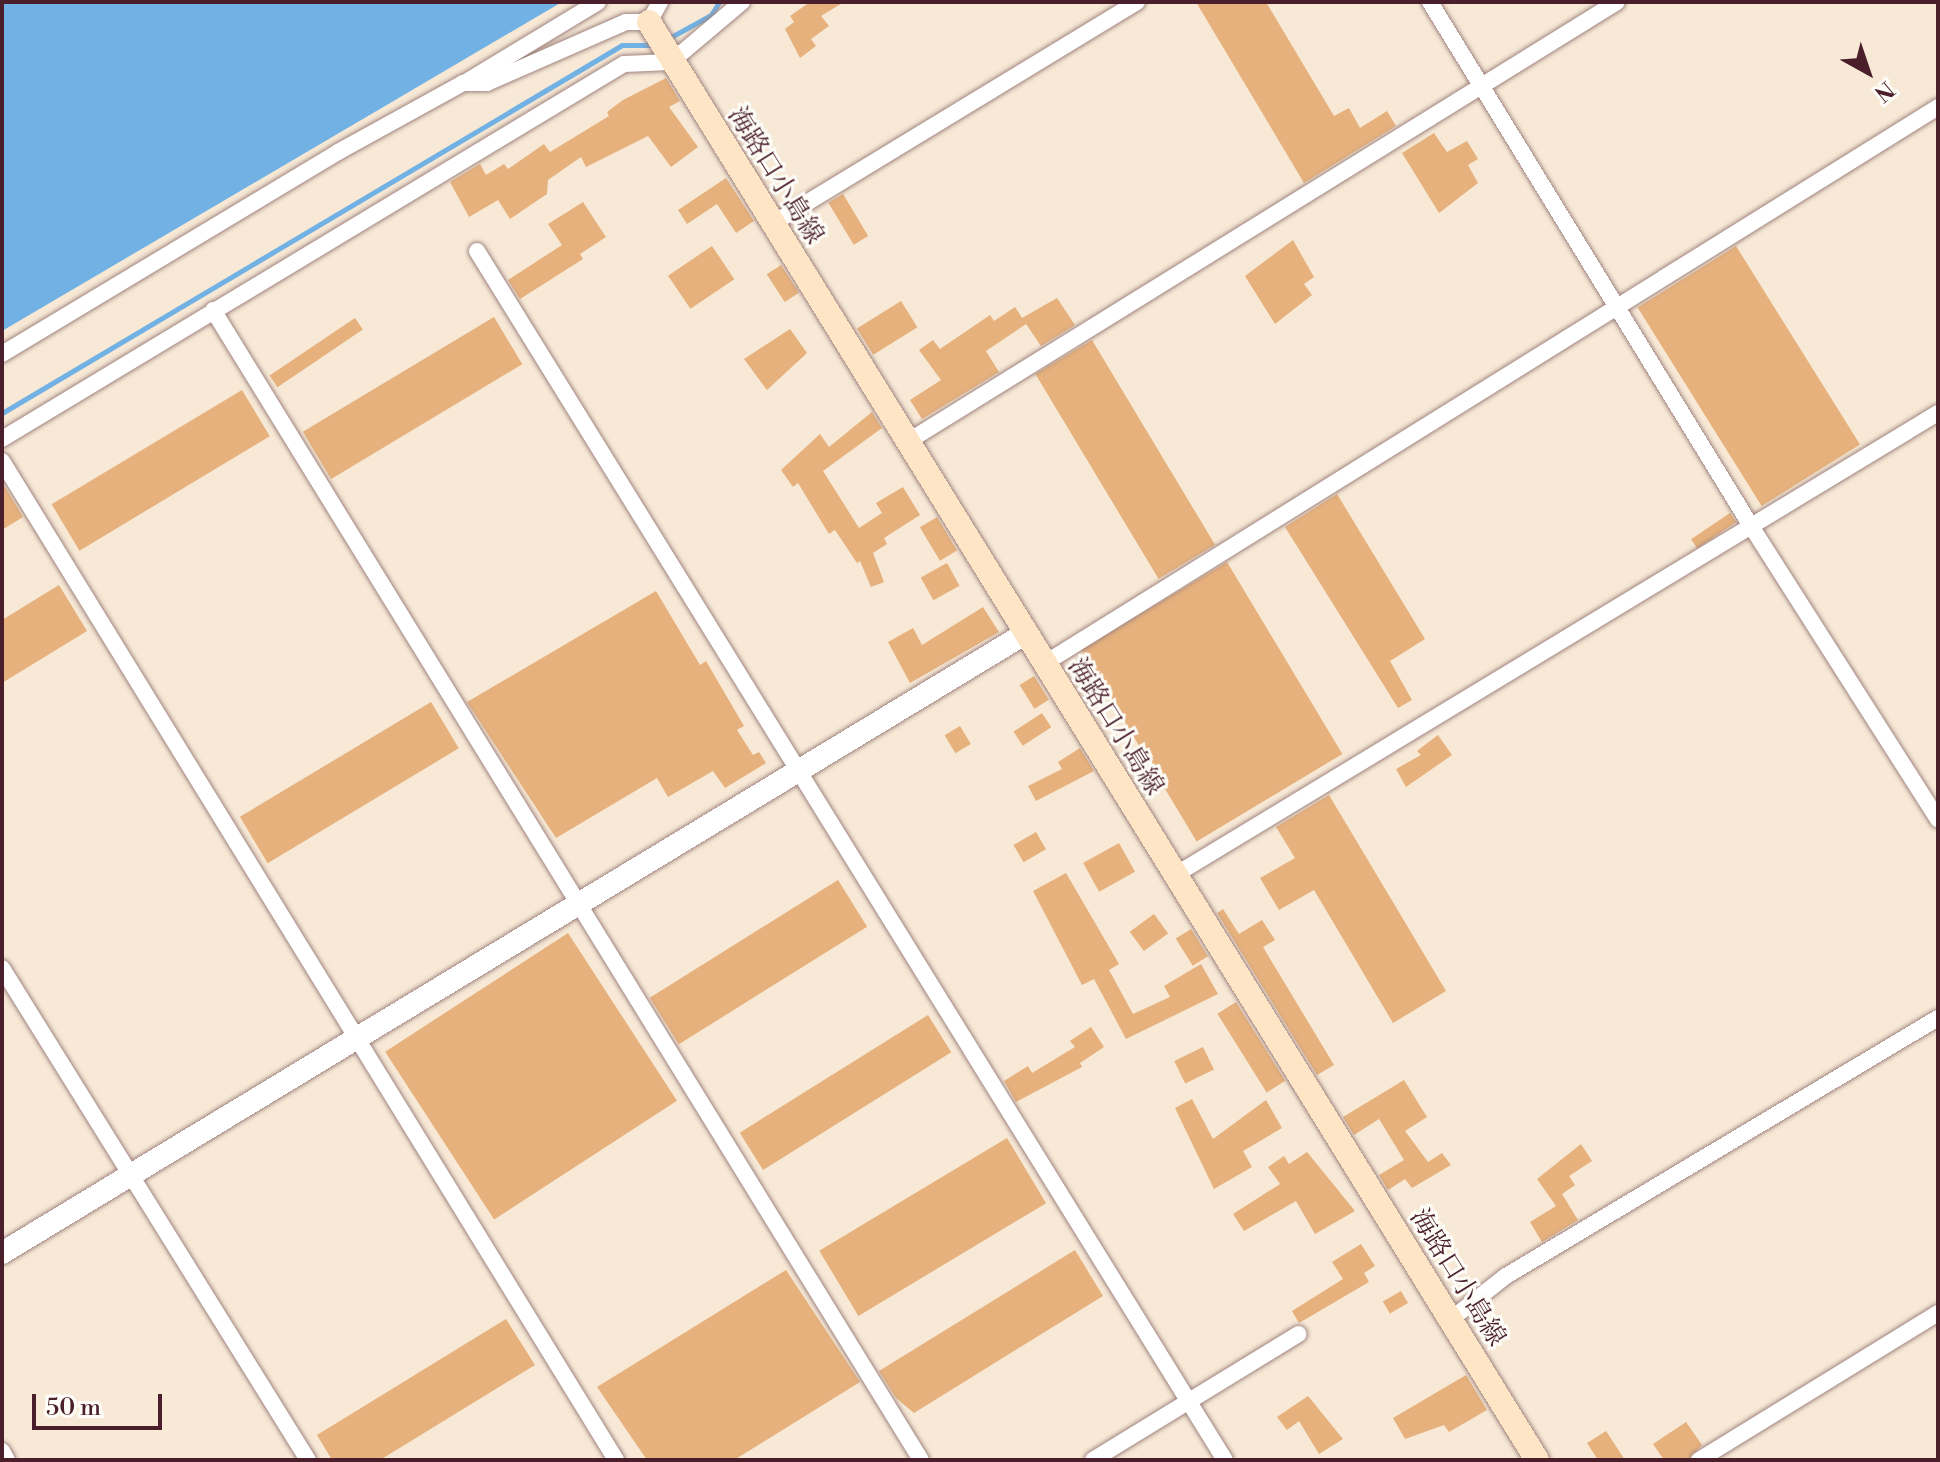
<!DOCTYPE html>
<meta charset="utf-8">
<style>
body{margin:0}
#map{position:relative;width:1940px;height:1462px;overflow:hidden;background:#f7e9d6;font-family:"Libre Bodoni","Noto Serif JP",serif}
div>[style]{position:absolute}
.water>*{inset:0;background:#71b1e4}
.stream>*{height:5px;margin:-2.5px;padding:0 2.5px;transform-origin:2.5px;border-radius:2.5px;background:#71b1e4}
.building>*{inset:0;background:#e6b17c;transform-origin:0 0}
.roads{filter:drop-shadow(0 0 2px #a08480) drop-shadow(0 0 2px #a08480)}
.minor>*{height:16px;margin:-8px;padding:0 8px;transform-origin:8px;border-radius:8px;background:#fff}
.tertiary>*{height:22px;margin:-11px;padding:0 11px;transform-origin:11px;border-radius:11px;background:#fff}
.secondary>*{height:24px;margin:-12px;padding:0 12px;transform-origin:12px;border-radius:12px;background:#fee5c5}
span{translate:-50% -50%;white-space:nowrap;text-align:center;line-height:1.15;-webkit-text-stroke:6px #fdfcf7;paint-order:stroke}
.street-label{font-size:26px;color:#4a1f2b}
.frame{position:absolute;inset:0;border:4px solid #4a1f2b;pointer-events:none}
.north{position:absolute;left:1828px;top:32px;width:80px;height:80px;-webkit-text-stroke:6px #fdfcf7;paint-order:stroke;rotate:140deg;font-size:22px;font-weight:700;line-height:32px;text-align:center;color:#4a1f2b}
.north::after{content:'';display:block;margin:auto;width:28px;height:36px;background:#4a1f2b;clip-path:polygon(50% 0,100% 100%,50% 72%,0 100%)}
.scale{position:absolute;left:32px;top:1394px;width:130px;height:36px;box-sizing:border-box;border:4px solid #4a1f2b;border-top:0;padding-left:10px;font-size:24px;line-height:28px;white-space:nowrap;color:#4a1f2b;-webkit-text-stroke:6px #fdfcf7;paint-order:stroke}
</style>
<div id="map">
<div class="water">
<i style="clip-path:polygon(2px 2px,562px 2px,2px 331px)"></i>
</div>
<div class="stream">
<i style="left:669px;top:38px;width:48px;rotate:-28.7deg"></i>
<i style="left:711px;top:15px;width:15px;rotate:-58deg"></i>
<i style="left:2px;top:413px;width:721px;rotate:-30.69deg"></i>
<i style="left:622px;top:45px;width:35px"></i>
</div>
<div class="building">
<i style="clip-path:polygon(810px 2px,844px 2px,821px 16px,829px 26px,811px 39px,816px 46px,800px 58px,785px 29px,794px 22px,790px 16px)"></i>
<i style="clip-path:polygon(1196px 2px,1266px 2px,1334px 116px,1349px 108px,1360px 128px,1387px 111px,1396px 126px,1304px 183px)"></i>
<i style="clip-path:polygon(666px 78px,680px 101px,669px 107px,698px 147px,671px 167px,648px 136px,586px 167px,581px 157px,548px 180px,547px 194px,510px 219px,498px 200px,469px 217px,450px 182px,480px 164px,486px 175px,504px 164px,508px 169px,544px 144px,550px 152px,609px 116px,607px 112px,623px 100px)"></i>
<i style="clip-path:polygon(1434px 133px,1447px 152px,1467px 141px,1478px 159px,1468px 165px,1478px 183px,1439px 213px,1402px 153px)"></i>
<i style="clip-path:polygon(726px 178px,754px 221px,736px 233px,717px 204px,687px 224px,678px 210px)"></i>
<i style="left:843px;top:194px;width:49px;height:17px;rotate:59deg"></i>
<i style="clip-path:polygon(583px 202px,606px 237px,580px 254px,583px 259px,520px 299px,508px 280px,562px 245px,548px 224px)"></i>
<i style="clip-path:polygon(1293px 240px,1314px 277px,1304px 284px,1312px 295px,1275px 324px,1245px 276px)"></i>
<i style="left:712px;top:246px;width:40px;height:53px;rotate:56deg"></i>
<i style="left:1736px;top:246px;width:234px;height:116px;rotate:58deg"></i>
<i style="left:781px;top:265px;width:33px;height:17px;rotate:57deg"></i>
<i style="clip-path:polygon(1057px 298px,1075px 325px,1041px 346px,1026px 324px,986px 351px,999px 372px,922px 419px,910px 400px,941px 380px,919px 350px,933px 340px,940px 349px,990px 315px,994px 321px,1015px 307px,1022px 318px)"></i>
<i style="left:901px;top:301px;width:31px;height:52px;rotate:58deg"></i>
<i style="left:494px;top:317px;width:55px;height:223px;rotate:59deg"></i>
<i style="left:355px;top:318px;width:14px;height:103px;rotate:56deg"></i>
<i style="clip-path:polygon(790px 329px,807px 353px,767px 390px,744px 359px)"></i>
<i style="left:1092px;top:340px;width:239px;height:66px;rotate:59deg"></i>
<i style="left:242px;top:390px;width:54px;height:222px;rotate:59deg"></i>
<i style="clip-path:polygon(872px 412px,882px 428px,823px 471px,859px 528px,882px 513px,876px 503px,903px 487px,920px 515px,884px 538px,887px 544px,873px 553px,884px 582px,871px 587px,860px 561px,857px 563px,835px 530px,829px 534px,798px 483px,793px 487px,781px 470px,820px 434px,829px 447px)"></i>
<i style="clip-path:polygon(2px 482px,23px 517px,2px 530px)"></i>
<i style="clip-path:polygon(1337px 494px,1425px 639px,1390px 661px,1412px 700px,1398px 708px,1285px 527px)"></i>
<i style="left:1730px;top:513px;width:11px;height:47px;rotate:56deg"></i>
<i style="left:937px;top:517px;width:39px;height:20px;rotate:59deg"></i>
<i style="left:1227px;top:562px;width:224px;height:170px;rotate:59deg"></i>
<i style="left:947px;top:563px;width:26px;height:30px;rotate:61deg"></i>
<i style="clip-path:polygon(59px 585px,87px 631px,2px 683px,2px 620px)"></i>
<i style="clip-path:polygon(656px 591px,700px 665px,706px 661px,744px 726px,737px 730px,753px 755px,759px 752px,766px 763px,725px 788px,713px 771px,668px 797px,657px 778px,556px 838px,467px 702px)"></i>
<i style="clip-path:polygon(983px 607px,999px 632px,910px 683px,888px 642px,913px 628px,922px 645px)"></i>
<i style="left:1034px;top:676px;width:28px;height:17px;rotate:58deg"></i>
<i style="left:431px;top:702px;width:54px;height:223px;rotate:59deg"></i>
<i style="left:1042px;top:713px;width:17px;height:34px;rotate:57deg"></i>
<i style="left:960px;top:726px;width:21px;height:18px;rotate:59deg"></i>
<i style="clip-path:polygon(1438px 735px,1452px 755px,1406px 787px,1396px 769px,1421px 755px,1417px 751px)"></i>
<i style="clip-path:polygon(1080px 748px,1094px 771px,1036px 801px,1028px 786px,1062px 769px,1058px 762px)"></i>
<i style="clip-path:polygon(1329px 795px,1446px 991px,1393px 1023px,1314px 890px,1279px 910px,1260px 878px,1295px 858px,1276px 827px)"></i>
<i style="left:1036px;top:832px;width:20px;height:26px;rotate:60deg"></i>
<i style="left:1119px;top:843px;width:33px;height:41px;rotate:61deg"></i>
<i style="clip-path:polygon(1066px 873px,1119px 964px,1109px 970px,1133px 1014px,1170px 997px,1164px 986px,1201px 964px,1218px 994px,1126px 1039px,1094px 979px,1082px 985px,1033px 891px)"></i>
<i style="left:838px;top:880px;width:55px;height:222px;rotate:58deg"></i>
<i style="clip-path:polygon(1223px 909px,1239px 934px,1262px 920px,1275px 940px,1263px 947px,1334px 1065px,1317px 1075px,1217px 913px)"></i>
<i style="left:1154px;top:914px;width:24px;height:30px;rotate:54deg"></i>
<i style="left:1191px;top:929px;width:32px;height:18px;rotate:58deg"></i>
<i style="left:568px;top:933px;width:200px;height:218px;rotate:57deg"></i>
<i style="left:1236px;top:1002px;width:93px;height:22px;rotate:58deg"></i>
<i style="left:928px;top:1015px;width:44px;height:222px;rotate:58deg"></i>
<i style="clip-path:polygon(1091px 1027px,1104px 1047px,1080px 1063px,1082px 1067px,1016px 1102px,1004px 1081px,1028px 1066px,1032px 1073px,1075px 1047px,1070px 1041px)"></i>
<i style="left:1203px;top:1047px;width:25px;height:32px;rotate:64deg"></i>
<i style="clip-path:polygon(1404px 1080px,1427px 1117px,1405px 1131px,1428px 1162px,1442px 1153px,1451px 1165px,1412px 1188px,1405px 1179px,1388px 1190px,1379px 1175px,1404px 1160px,1379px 1119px,1354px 1135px,1343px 1117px)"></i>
<i style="clip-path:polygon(1192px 1099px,1213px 1139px,1266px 1100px,1282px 1128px,1243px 1151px,1252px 1167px,1214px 1189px,1175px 1108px)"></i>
<i style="left:1007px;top:1138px;width:76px;height:219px;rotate:59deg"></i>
<i style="clip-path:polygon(1581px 1144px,1592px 1161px,1569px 1176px,1575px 1185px,1562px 1194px,1578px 1220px,1542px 1242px,1530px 1222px,1556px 1206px,1537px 1179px)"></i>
<i style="clip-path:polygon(1307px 1152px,1355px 1211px,1315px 1234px,1296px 1201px,1244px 1231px,1233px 1214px,1280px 1184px,1268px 1167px,1284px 1156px,1289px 1164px)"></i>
<i style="clip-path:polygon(1361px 1244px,1375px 1266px,1364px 1273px,1369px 1282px,1299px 1323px,1292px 1311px,1343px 1279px,1332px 1262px)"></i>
<i style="clip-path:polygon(1075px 1250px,1103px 1296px,914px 1413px,896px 1398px,879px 1371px)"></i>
<i style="clip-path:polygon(786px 1270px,860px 1382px,734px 1460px,647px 1460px,597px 1387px)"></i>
<i style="left:1401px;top:1291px;width:14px;height:21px;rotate:60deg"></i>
<i style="clip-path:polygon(506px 1319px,535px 1365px,380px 1460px,332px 1460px,317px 1435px)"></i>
<i style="clip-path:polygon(1466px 1375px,1487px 1410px,1449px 1432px,1444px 1425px,1405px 1439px,1393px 1418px)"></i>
<i style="clip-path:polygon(1308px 1396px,1343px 1439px,1319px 1454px,1299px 1421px,1287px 1430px,1277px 1417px)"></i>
<i style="clip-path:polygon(1686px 1422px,1702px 1445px,1688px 1460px,1664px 1460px,1653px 1444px)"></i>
<i style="clip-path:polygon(1606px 1431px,1625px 1460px,1598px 1460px,1587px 1443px)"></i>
</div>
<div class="roads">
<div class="minor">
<i style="left:1430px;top:2px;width:615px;rotate:58.51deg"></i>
<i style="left:1751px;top:526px;width:348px;rotate:57.5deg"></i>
<i style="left:466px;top:82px;width:154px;rotate:-31.2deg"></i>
<i style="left:772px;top:224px;width:427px;rotate:-31.3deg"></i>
<i style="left:477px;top:251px;width:1422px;rotate:58.26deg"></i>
<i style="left:213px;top:310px;width:1350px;rotate:58.38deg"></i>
<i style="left:2px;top:354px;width:392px;rotate:-31deg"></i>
<i style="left:338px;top:152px;width:143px;rotate:-28.9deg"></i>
<i style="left:463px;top:83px;width:24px"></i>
<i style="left:487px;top:83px;width:152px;rotate:-23.7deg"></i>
<i style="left:626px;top:22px;width:23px"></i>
<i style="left:649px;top:22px;width:23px;rotate:-61deg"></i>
<i style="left:2px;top:439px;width:726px;rotate:-31.09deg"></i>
<i style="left:624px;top:64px;width:47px;rotate:-2.4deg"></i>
<i style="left:671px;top:62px;width:93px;rotate:-40.2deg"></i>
<i style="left:907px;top:442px;width:835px;rotate:-31.79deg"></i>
<i style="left:2px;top:461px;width:1173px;rotate:58.42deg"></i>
<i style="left:1042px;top:665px;width:1056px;rotate:-31.91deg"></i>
<i style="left:1175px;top:875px;width:892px;rotate:-31.2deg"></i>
<i style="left:2px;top:968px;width:579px;rotate:58.12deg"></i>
<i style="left:1450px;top:1320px;width:71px;rotate:-38.2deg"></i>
<i style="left:1506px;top:1276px;width:503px;rotate:-30.85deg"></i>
<i style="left:2px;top:1451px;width:10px;rotate:61deg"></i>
<i style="left:1093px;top:1460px;width:241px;rotate:-31.5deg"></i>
<i style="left:1699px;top:1460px;width:281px;rotate:-31.6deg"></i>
</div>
<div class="tertiary">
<i style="left:2px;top:1253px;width:1193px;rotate:-31.19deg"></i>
</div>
<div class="secondary">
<i style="left:649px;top:22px;width:1690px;rotate:58.3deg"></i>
</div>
</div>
<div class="street-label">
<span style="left:775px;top:176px;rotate:58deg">海路口小島線</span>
<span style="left:1115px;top:727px;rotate:58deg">海路口小島線</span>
<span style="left:1457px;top:1278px;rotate:58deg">海路口小島線</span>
</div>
<div class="frame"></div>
<div class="north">N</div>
<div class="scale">50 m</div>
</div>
